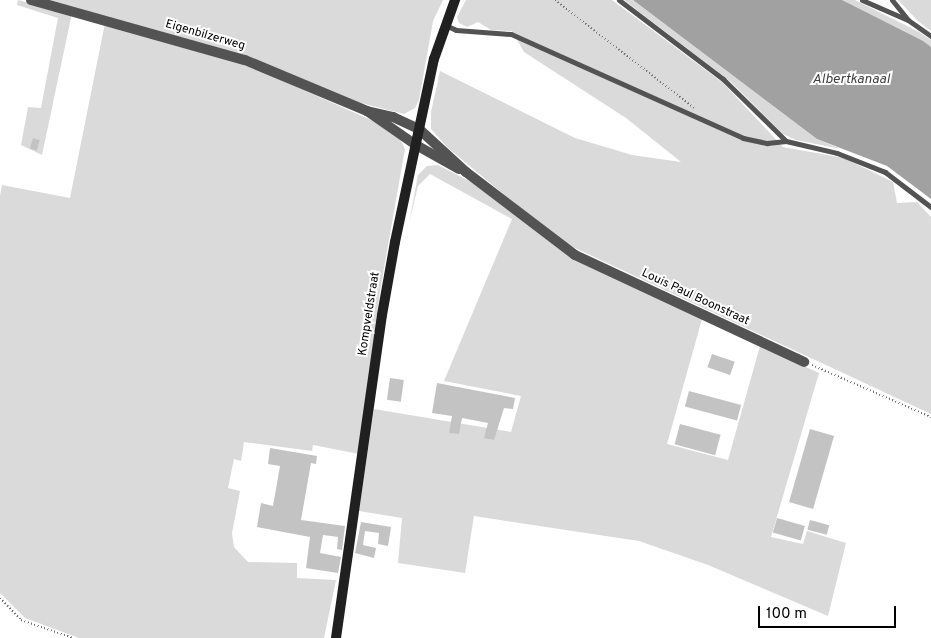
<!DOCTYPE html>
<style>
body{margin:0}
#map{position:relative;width:931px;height:638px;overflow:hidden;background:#fff;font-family:Overpass,sans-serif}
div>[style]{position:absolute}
.green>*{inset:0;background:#dadada}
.water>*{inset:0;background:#a1a1a1}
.building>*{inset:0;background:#c3c3c3;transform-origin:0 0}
.path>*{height:2px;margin-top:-1px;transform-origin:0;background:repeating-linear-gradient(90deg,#757575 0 1px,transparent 0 3.5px)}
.lane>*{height:5px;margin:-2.5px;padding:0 2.5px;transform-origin:2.5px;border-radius:2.5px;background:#535353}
.street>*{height:10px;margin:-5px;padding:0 5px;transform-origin:5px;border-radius:5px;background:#535353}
.secondary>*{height:10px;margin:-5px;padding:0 5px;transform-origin:5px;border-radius:5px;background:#202020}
span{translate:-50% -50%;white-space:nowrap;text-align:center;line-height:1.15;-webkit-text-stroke:4px #fff;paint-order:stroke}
.street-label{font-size:12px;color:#000}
.water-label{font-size:14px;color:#424242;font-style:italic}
.scale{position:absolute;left:758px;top:606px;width:138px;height:22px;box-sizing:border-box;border:2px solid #000;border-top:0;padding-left:6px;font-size:15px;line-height:18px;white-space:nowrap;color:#000;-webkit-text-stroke:4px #fff;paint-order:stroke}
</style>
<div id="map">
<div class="green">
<i style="clip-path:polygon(18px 0,72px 13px,42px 155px,21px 145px,28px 107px,41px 108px,58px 18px,17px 5px)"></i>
<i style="clip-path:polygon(46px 0,443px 0,433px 21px,419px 100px,415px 108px,404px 114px,357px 102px,212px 46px)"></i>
<i style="clip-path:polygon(466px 0,612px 0,723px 83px,783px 147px,844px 158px,893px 182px,897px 203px,917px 202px,931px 217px,931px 414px,560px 241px,448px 148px,431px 129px,431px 112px,440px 71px,575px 138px,632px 155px,681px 162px,626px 118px,524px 52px,512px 31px,491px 30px,478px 22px,467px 27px,459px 23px,457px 17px)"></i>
<i style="clip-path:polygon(624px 0,633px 0,817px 139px,841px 149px,796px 140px,783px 134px,731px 82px)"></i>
<i style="clip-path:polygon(842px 0,855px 0,919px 32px,931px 40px,931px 47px)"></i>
<i style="clip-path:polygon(898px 0,931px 0,931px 31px,919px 22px)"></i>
<i style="clip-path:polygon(105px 23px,245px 64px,389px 128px,398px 135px,405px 149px,380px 291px,359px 454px,313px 445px,312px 451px,244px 442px,241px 461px,234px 459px,228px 488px,240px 491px,232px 533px,234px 547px,248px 562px,297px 563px,297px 578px,336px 580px,324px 638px,79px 638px,25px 618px,0 593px,0 196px,2px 185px,70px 198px)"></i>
<i style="clip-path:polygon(438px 165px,471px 182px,569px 255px,702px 319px,667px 444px,728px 460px,760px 346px,819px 373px,771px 537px,803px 544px,807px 531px,846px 543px,828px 616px,708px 565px,639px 541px,474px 516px,465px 573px,398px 563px,402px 518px,359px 511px,374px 409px,511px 432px,521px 396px,444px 381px,512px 219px,430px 174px,418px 186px,409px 223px,418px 175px,427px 166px)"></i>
</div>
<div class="water">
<i style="clip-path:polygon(633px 0,842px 0,923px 41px,931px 47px,931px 199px,887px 166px,817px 139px)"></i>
</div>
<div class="building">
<i style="left:33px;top:138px;width:7px;height:11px;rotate:16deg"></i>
<i style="left:712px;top:354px;width:24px;height:14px;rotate:19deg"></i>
<i style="left:390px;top:378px;width:14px;height:22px;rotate:8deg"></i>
<i style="clip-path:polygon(437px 383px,515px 398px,513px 409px,504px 408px,494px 440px,484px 438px,488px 423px,462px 418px,459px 434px,449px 433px,452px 416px,432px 413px)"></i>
<i style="left:689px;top:391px;width:54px;height:16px;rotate:15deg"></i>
<i style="left:680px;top:424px;width:42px;height:21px;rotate:15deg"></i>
<i style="left:810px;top:429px;width:25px;height:76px;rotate:16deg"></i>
<i style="clip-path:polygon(270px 448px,317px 456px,316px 464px,311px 463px,301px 520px,345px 526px,342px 550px,337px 549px,338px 537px,323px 535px,320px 553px,341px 557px,338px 573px,306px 568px,310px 537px,257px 527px,261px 503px,273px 506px,280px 466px,268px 464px)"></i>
<i style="left:777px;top:518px;width:29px;height:15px;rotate:16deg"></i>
<i style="left:810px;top:520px;width:20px;height:10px;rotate:15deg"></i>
<i style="clip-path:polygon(361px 522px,391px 527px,388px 546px,378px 544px,379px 533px,365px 531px,363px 545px,376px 548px,374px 558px,355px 553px)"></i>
</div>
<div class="path">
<i style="left:555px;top:0;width:176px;rotate:37.8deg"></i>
<i style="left:812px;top:365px;width:130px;rotate:23.6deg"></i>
<i style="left:0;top:598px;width:30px;rotate:46deg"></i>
<i style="left:21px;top:620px;width:55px;rotate:19.1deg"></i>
</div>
<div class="lane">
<i style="left:619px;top:0;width:131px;rotate:37.2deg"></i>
<i style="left:723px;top:79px;width:88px;rotate:44.5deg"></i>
<i style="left:862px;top:0;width:50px;rotate:23.5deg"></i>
<i style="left:892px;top:0;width:26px;rotate:51deg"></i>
<i style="left:908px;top:20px;width:28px;rotate:35deg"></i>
<i style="left:445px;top:25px;width:12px;rotate:24deg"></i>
<i style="left:456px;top:30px;width:55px;rotate:4.2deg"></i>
<i style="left:511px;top:34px;width:254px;rotate:24.1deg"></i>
<i style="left:743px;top:138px;width:25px;rotate:12deg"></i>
<i style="left:767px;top:143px;width:19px;rotate:-6deg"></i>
<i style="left:786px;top:141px;width:52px;rotate:13.2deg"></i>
<i style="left:837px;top:153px;width:52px;rotate:21.6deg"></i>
<i style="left:885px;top:172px;width:58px;rotate:37.3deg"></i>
</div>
<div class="street">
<i style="left:31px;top:0;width:222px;rotate:15.7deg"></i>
<i style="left:245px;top:60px;width:132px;rotate:22.7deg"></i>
<i style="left:367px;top:111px;width:60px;rotate:34.8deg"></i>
<i style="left:416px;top:145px;width:49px;rotate:29.2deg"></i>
<i style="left:367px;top:111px;width:27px;rotate:13deg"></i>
<i style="left:393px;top:117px;width:29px;rotate:25deg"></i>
<i style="left:419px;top:129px;width:64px;rotate:42.5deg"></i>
<i style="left:466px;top:172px;width:137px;rotate:37.3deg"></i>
<i style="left:575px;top:255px;width:253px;rotate:25deg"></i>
</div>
<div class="secondary">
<i style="left:336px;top:638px;width:326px;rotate:-81.9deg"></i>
<i style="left:382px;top:315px;width:74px;rotate:-79.9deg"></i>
<i style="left:395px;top:242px;width:187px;rotate:-78deg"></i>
<i style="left:434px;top:59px;width:63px;rotate:-70.4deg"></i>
</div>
<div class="street-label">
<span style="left:205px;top:36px;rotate:16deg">Eigenbilzerweg</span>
<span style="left:695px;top:298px;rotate:25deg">Louis Paul Boonstraat</span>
<span style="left:370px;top:314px;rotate:-81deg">Kompveldstraat</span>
</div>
<div class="water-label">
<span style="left:851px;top:80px">Albertkanaal</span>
</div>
<div class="scale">100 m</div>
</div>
